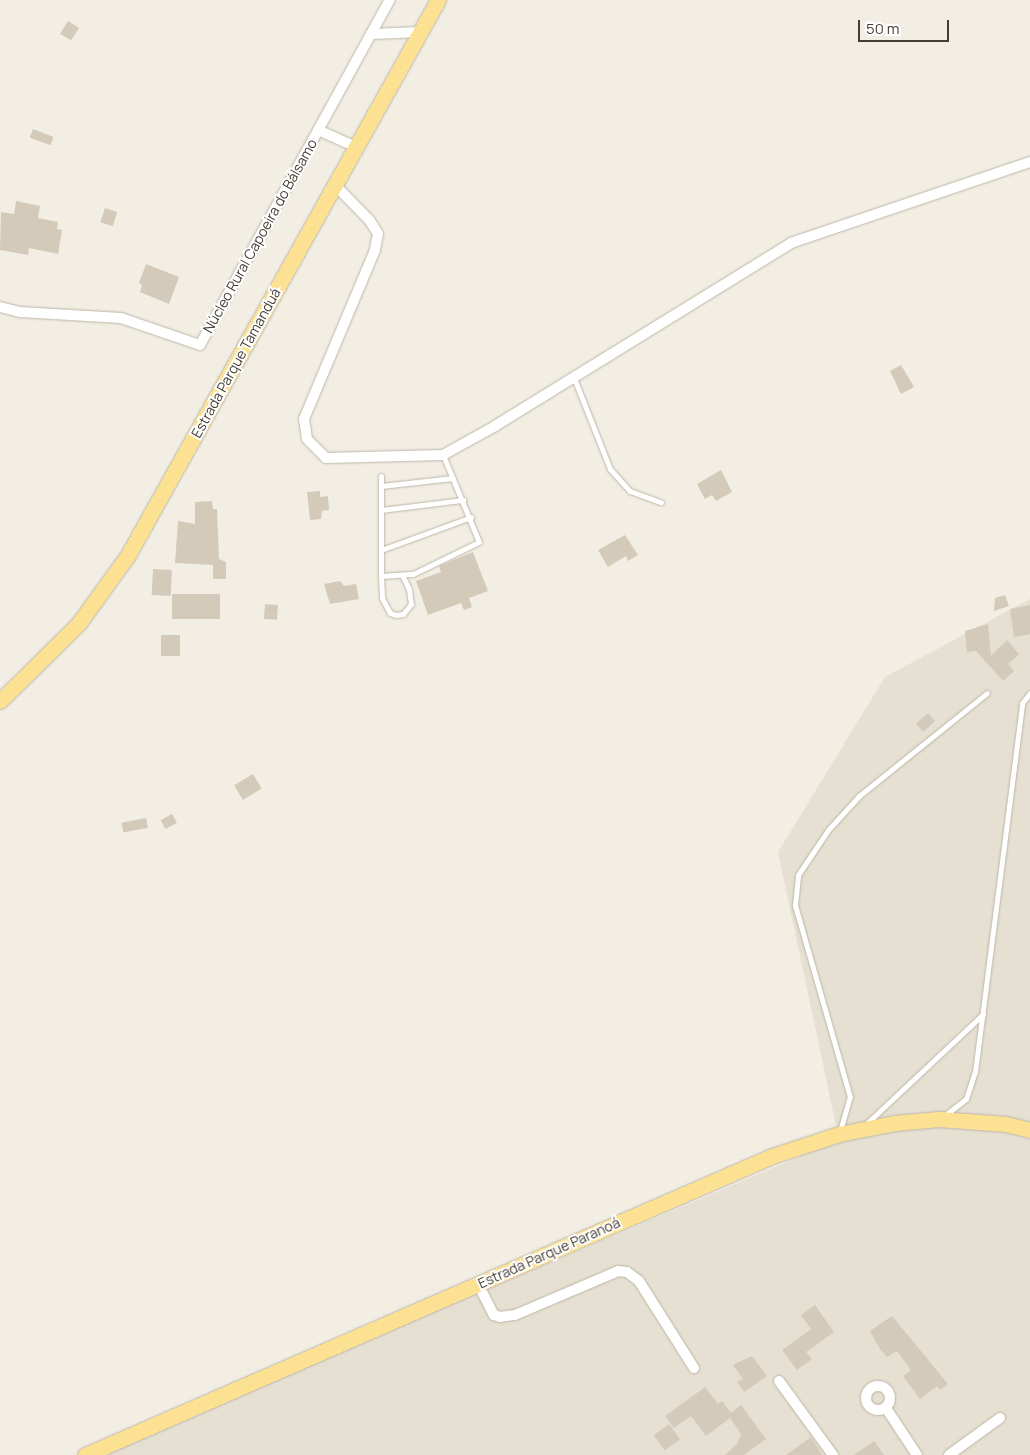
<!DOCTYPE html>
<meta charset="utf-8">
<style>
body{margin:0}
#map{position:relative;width:1030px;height:1455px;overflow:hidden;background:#f2eee4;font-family:Manrope,sans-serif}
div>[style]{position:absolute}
.residential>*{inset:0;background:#e6e0d2}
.building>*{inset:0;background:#d3caba;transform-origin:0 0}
.roads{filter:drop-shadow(0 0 1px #bdb6a7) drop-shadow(0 0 1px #bdb6a7)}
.lane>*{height:5px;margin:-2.5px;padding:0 2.5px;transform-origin:2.5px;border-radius:2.5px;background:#fff}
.street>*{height:10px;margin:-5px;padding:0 5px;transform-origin:5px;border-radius:5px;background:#fff}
.street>.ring{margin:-5px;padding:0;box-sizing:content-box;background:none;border:10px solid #fff;border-radius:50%}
.primary>*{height:15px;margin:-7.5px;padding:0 7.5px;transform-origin:7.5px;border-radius:7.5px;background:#fce193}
span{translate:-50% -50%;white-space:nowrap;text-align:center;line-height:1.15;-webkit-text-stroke:4px #fff;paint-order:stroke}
.street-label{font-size:14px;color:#443e34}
.scale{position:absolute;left:858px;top:20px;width:91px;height:22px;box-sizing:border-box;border:2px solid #443e34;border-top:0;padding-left:6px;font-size:15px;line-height:18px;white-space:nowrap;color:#443e34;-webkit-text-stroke:4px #fff;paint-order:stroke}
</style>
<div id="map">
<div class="residential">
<i style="clip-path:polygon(1030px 599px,1030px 1455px,98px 1455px,839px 1140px,778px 852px,885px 677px)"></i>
</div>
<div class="building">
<i style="left:68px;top:21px;width:13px;height:15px;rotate:32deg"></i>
<i style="left:33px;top:129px;width:22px;height:9px;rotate:21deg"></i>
<i style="clip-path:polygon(16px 201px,40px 206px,38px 218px,58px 222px,57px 229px,62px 230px,58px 254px,29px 248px,28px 255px,0 250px,1px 212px,14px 214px)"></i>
<i style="left:105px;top:208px;width:13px;height:15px;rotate:18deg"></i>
<i style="clip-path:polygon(146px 264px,179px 277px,169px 304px,140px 292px,142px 285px,139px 283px)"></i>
<i style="clip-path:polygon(901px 365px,914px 387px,901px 394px,890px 371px)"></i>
<i style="clip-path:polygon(721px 470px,732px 492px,716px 501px,712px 495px,705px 499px,697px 484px)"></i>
<i style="clip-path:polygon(320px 491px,320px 497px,328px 496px,329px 510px,322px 511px,321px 519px,310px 520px,307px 492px)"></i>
<i style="clip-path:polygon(212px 501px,213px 509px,217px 509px,219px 559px,226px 562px,226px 579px,213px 579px,213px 565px,175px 563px,178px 521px,195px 524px,195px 502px)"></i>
<i style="clip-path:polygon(625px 535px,638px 555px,628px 561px,626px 556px,608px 567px,598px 550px)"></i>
<i style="clip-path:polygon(473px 552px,488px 591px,469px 598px,472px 607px,464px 610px,461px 603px,428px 615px,416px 581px,441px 572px,439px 566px)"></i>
<i style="left:153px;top:569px;width:19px;height:26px;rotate:3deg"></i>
<i style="clip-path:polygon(340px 581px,344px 586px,356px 584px,359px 599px,330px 604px,324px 584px)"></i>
<i style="left:172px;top:594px;width:48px;height:25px"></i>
<i style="clip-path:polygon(1005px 595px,1009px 606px,994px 611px,995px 598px)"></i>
<i style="left:265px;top:604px;width:13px;height:15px;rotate:4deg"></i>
<i style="clip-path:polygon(1030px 605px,1030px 634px,1014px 637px,1010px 609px)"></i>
<i style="clip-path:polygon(988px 624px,991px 656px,1007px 640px,1019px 654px,1008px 664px,1014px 671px,1003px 681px,976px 651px,967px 652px,965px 631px)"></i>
<i style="left:180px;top:635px;width:21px;height:19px;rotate:90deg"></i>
<i style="left:928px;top:713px;width:11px;height:16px;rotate:49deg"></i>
<i style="left:253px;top:774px;width:17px;height:22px;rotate:59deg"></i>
<i style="left:172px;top:814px;width:10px;height:13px;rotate:61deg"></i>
<i style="left:146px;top:818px;width:10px;height:25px;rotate:79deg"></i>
<i style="clip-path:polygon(815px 1305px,834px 1332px,806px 1352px,812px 1359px,797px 1370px,782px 1350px,811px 1329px,801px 1315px)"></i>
<i style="clip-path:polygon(892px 1316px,948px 1384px,940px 1390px,937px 1386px,920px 1399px,903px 1376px,911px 1370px,897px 1351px,887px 1357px,880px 1349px,870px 1331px)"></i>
<i style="clip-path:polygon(752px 1356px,767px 1376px,744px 1392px,737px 1382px,743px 1379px,733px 1365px)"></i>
<i style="clip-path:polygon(705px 1387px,718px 1404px,722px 1401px,731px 1413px,741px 1405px,766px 1439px,744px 1455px,725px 1455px,737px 1444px,741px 1434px,730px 1418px,706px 1436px,691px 1416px,674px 1428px,665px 1416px)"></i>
<i style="left:669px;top:1424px;width:19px;height:19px;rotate:54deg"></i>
<i style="clip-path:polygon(811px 1437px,822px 1455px,786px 1455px)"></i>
<i style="clip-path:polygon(874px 1441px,884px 1455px,854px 1455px)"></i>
</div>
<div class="roads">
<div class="lane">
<i style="left:574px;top:378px;width:98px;rotate:68.4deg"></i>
<i style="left:610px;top:469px;width:30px;rotate:48deg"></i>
<i style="left:630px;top:491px;width:33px;rotate:20deg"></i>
<i style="left:381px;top:476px;width:100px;rotate:90deg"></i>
<i style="left:381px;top:576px;width:32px;rotate:-4deg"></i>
<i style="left:413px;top:574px;width:73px;rotate:-25.9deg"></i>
<i style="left:479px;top:542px;width:94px;rotate:-112.5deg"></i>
<i style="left:381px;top:486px;width:72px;rotate:-6.3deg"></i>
<i style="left:381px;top:510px;width:83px;rotate:-7deg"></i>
<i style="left:381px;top:550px;width:96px;rotate:-20.1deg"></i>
<i style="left:381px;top:576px;width:22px;rotate:87deg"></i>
<i style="left:382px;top:598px;width:17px;rotate:62deg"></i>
<i style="left:390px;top:613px;width:6px;rotate:18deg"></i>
<i style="left:396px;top:615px;width:7px;rotate:-8deg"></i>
<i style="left:403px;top:614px;width:13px;rotate:-51deg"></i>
<i style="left:411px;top:604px;width:15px;rotate:-98deg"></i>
<i style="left:409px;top:589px;width:13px;rotate:-117deg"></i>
<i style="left:944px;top:1116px;width:28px;rotate:-38deg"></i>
<i style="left:966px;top:1099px;width:28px;rotate:-72deg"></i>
<i style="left:975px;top:1072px;width:372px;rotate:-82.7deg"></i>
<i style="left:1022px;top:703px;width:13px;rotate:-51deg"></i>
<i style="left:865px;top:1125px;width:162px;rotate:-43.2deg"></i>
<i style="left:840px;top:1131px;width:35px;rotate:-74deg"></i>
<i style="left:850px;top:1097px;width:200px;rotate:-106deg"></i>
<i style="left:795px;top:905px;width:30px;rotate:-84deg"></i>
<i style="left:798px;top:875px;width:54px;rotate:-56.3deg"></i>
<i style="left:828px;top:830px;width:46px;rotate:-47.6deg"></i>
<i style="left:859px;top:796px;width:164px;rotate:-38.8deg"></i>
</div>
<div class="street">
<i style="left:371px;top:34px;width:49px;rotate:-2.3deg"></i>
<i style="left:318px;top:130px;width:42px;rotate:24.1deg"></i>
<i style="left:335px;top:185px;width:50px;rotate:45.8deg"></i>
<i style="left:370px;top:221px;width:15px;rotate:58deg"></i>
<i style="left:378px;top:234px;width:16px;rotate:101deg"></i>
<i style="left:375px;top:250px;width:183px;rotate:112.8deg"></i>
<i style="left:304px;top:419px;width:20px;rotate:81deg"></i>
<i style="left:307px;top:439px;width:27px;rotate:45deg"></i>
<i style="left:326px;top:458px;width:117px;rotate:-1.5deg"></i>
<i style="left:443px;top:455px;width:60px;rotate:-29.1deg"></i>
<i style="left:495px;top:426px;width:348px;rotate:-31.7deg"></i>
<i style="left:791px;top:243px;width:252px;rotate:-18.7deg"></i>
<i style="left:0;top:307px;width:21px;rotate:14deg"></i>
<i style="left:20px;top:312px;width:101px;rotate:3.4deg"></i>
<i style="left:121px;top:318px;width:83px;rotate:18.9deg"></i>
<i style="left:200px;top:345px;width:394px;rotate:-61.2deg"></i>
<i style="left:478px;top:1284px;width:35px;rotate:63deg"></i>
<i style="left:494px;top:1315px;width:6px;rotate:18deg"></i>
<i style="left:500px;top:1317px;width:15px;rotate:-8deg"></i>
<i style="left:515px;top:1315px;width:112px;rotate:-23.1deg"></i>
<i style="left:618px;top:1271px;width:9px;rotate:6deg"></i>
<i style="left:627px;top:1272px;width:15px;rotate:37deg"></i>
<i style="left:639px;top:1281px;width:103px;rotate:57.7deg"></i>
<i style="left:779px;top:1381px;width:92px;rotate:53.9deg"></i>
<i class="ring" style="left:866px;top:1386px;width:14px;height:14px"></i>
<i style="left:886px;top:1408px;width:56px;rotate:56.6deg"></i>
<i style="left:949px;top:1455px;width:63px;rotate:-36deg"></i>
</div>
<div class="primary">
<i style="left:0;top:701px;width:111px;rotate:-44.6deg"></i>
<i style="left:79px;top:623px;width:84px;rotate:-54.2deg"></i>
<i style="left:128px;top:555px;width:636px;rotate:-60.81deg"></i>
<i style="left:85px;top:1455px;width:749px;rotate:-23.52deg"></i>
<i style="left:772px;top:1156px;width:71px;rotate:-18.2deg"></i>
<i style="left:839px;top:1134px;width:56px;rotate:-11.3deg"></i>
<i style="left:894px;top:1123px;width:45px;rotate:-5.1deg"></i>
<i style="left:939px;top:1119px;width:67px;rotate:4.3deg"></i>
<i style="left:1006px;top:1124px;width:25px;rotate:14deg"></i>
</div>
</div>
<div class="street-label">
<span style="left:260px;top:236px;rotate:-61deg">Núcleo Rural Capoeira do Bálsamo</span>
<span style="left:236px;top:363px;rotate:-61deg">Estrada Parque Tamanduá</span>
<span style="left:549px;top:1253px;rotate:-24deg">Estrada Parque Paranoá</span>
</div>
<div class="scale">50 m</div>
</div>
